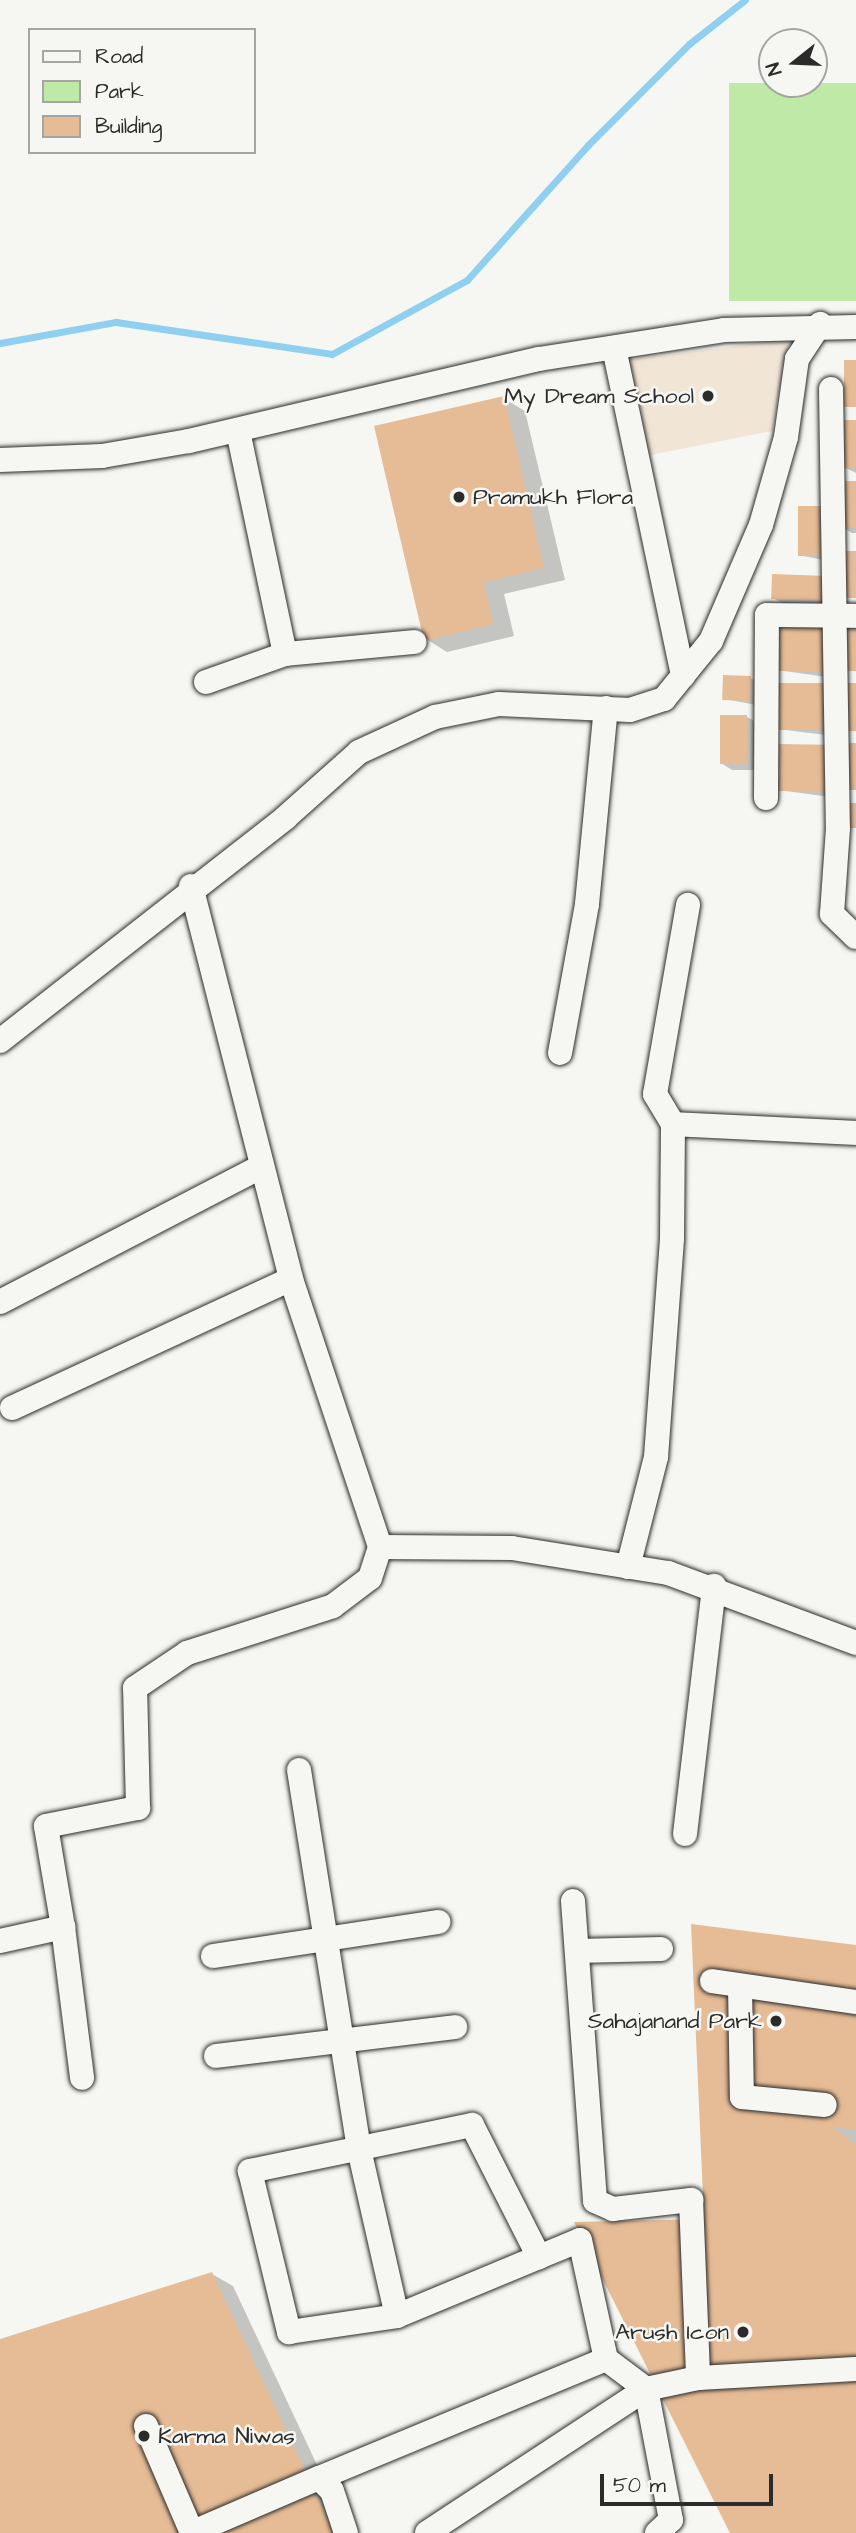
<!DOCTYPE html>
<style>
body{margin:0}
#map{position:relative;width:856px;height:2533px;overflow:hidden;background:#f6f6f2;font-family:"Architects Daughter",sans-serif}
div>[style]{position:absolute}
.built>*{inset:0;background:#f1e5d6}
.green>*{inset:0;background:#bfe9a6;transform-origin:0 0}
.shadow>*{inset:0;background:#0003}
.stream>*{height:7px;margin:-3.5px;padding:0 3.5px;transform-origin:3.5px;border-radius:3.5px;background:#8fd0f0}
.building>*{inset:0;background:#e6bc96;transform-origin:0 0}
.roads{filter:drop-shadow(0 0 2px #2b2b2b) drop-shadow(0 0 2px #2b2b2b)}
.minor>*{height:24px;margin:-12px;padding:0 12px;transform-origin:12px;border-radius:12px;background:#f6f6f2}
.dots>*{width:19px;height:19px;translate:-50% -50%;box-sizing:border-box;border:4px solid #f6f6f2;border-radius:50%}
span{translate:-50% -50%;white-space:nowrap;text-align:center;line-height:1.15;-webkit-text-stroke:5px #f6f6f2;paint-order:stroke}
.poi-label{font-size:23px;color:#2b2b2b}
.right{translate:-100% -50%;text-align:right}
.left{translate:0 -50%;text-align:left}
.legend{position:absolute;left:28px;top:28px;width:228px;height:126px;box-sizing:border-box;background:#f6f6f2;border:2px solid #a5a5a2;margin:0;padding:9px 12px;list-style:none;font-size:21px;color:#2b2b2b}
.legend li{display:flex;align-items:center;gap:14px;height:35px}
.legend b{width:35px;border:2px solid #a5a5a2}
.north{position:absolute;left:758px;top:28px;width:70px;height:70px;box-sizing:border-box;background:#f6f6f2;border:2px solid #a5a5a2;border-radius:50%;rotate:252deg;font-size:19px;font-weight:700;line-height:28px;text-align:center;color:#2b2b2b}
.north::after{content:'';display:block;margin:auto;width:24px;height:32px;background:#2b2b2b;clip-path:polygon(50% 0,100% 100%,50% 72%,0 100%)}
.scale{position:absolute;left:600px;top:2474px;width:173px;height:32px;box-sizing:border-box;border:4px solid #2b2b2b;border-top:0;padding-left:9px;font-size:21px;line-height:24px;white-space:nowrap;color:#2b2b2b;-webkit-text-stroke:5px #f6f6f2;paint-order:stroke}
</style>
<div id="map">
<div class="built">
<i style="clip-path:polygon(789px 339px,772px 431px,650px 455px,628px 360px)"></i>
</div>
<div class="green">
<i style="left:729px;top:83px;width:127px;height:218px"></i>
</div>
<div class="shadow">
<i style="clip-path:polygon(503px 398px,525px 411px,565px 580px,504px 594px,514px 636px,447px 652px,426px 639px)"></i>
<i style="clip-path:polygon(856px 422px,856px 473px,844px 467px)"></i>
<i style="clip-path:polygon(856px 483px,856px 533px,852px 533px,842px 527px)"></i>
<i style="clip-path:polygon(799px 507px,834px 562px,798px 555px)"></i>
<i style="clip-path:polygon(774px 576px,837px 605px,784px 604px,773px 598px)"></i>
<i style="clip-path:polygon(776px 626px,834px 678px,777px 670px)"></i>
<i style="clip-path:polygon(750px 678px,761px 684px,761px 706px,725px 699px)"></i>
<i style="clip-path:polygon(825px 685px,835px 736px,777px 729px)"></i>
<i style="clip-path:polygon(747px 717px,758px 723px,757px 770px,732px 770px,721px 763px)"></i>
<i style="clip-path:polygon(779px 746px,837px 798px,779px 790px)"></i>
<i style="clip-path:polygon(856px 1946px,856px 2533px,732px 2533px,706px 2221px)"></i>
<i style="clip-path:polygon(212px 2274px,233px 2286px,349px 2533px,1px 2533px,0 2341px)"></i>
</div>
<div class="stream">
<i style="left:0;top:343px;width:118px;rotate:-10.3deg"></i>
<i style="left:116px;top:322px;width:218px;rotate:8.4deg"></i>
<i style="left:332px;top:354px;width:154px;rotate:-28.7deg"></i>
<i style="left:467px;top:280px;width:181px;rotate:-48.1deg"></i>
<i style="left:588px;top:145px;width:143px;rotate:-45deg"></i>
<i style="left:689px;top:44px;width:71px;rotate:-38.2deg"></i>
</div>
<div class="building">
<i style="left:844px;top:360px;width:12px;height:47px"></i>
<i style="clip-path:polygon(504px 396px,544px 568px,484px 582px,493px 624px,424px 641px,374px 426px)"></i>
<i style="left:856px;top:420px;width:48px;height:14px;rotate:90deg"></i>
<i style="left:840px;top:481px;width:16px;height:47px"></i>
<i style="left:798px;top:506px;width:27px;height:50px"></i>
<i style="left:846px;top:551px;width:10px;height:47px"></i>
<i style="left:772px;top:574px;width:55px;height:25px;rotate:2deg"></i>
<i style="left:846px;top:623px;width:10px;height:48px"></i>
<i style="left:775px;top:624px;width:50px;height:47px"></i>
<i style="left:723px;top:675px;width:28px;height:25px;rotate:2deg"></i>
<i style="left:775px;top:683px;width:50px;height:47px"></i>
<i style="left:856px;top:683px;width:48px;height:9px;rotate:90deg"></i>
<i style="left:720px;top:715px;width:27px;height:49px"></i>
<i style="left:845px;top:743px;width:11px;height:47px"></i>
<i style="left:777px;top:744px;width:50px;height:47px;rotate:1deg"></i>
<i style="left:848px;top:803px;width:8px;height:25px"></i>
<i style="clip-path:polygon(691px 1924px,856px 1945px,856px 2130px,833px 2127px,856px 2145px,856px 2533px,730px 2533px,574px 2222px,704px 2219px)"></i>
<i style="clip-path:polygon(212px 2272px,334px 2533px,0 2533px,0 2339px)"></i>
</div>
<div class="roads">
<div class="minor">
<i style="left:614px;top:348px;width:335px;rotate:78.1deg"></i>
<i style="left:831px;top:389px;width:439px;rotate:89.1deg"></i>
<i style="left:838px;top:828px;width:86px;rotate:94deg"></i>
<i style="left:832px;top:914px;width:33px;rotate:44deg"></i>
<i style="left:238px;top:431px;width:228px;rotate:78.1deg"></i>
<i style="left:0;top:460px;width:102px;rotate:-2.2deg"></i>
<i style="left:102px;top:456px;width:88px;rotate:-9.8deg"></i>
<i style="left:189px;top:441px;width:359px;rotate:-13.2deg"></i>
<i style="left:539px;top:359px;width:187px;rotate:-8.9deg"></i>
<i style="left:724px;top:330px;width:132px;rotate:-1.3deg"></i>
<i style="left:206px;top:682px;width:84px;rotate:-19.5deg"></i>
<i style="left:285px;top:654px;width:130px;rotate:-5.3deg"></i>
<i style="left:766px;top:798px;width:183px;rotate:-89.7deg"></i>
<i style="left:767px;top:615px;width:89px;rotate:0.6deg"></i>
<i style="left:191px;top:886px;width:406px;rotate:75.7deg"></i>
<i style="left:291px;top:1279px;width:282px;rotate:71.6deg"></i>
<i style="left:0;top:1041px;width:362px;rotate:-38deg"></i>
<i style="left:285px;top:818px;width:99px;rotate:-41.7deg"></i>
<i style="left:359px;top:752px;width:84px;rotate:-24.7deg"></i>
<i style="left:435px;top:717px;width:65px;rotate:-11.5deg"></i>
<i style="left:499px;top:704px;width:131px;rotate:2.6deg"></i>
<i style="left:630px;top:710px;width:36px;rotate:-18deg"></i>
<i style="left:664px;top:699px;width:75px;rotate:-51deg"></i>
<i style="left:711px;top:641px;width:126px;rotate:-66.7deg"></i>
<i style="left:761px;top:525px;width:91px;rotate:-74.1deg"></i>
<i style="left:786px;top:437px;width:79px;rotate:-82deg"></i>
<i style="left:797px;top:359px;width:42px;rotate:-56.7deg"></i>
<i style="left:560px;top:1053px;width:151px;rotate:-79.7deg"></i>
<i style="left:587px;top:904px;width:197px;rotate:-84.5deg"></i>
<i style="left:673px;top:1124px;width:183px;rotate:2.8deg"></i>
<i style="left:0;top:1302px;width:295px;rotate:-27.4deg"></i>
<i style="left:12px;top:1408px;width:307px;rotate:-24.8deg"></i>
<i style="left:628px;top:1567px;width:114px;rotate:-75.7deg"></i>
<i style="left:656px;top:1457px;width:219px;rotate:-85.8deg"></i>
<i style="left:672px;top:1239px;width:115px;rotate:-89.5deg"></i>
<i style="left:673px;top:1124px;width:35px;rotate:-121deg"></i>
<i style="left:655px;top:1094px;width:192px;rotate:-80.1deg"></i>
<i style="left:299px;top:1770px;width:384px;rotate:81deg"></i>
<i style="left:359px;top:2149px;width:171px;rotate:77.2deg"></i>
<i style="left:685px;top:1834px;width:250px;rotate:-83.3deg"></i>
<i style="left:573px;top:1901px;width:301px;rotate:85.8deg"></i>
<i style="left:595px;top:2201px;width:20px;rotate:24deg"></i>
<i style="left:613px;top:2209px;width:79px;rotate:-6.6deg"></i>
<i style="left:691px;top:2200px;width:178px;rotate:87.7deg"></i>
<i style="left:63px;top:1927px;width:152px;rotate:82.8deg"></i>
<i style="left:0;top:1941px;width:65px;rotate:-12.5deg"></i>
<i style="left:63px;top:1927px;width:102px;rotate:-99.6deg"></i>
<i style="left:46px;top:1826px;width:94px;rotate:-11.1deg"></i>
<i style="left:138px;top:1808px;width:120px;rotate:-91.4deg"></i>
<i style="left:135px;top:1688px;width:63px;rotate:-33.9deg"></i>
<i style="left:187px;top:1653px;width:153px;rotate:-17.8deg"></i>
<i style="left:333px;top:1606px;width:46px;rotate:-37.1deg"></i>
<i style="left:370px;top:1578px;width:33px;rotate:-72deg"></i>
<i style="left:380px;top:1547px;width:132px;rotate:0.4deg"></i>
<i style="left:512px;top:1548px;width:158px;rotate:9.1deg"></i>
<i style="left:668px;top:1573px;width:201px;rotate:20.4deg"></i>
<i style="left:577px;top:1951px;width:84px;rotate:-1.4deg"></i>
<i style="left:213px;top:1956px;width:228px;rotate:-8.6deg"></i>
<i style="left:712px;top:1981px;width:146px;rotate:8.3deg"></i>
<i style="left:740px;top:1987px;width:110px;rotate:89deg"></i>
<i style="left:742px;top:2097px;width:83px;rotate:5.5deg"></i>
<i style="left:216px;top:2056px;width:241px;rotate:-6.9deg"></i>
<i style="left:539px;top:2257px;width:148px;rotate:-116.9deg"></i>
<i style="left:472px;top:2125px;width:227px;rotate:168.3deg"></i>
<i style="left:250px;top:2171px;width:166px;rotate:76.4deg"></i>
<i style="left:289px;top:2332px;width:109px;rotate:-8.4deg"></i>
<i style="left:397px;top:2316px;width:154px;rotate:-22.6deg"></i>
<i style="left:539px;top:2257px;width:44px;rotate:-22.5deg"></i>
<i style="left:580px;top:2240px;width:122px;rotate:77.7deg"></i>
<i style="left:146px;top:2426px;width:116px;rotate:66.7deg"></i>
<i style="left:319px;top:2478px;width:311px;rotate:-22.5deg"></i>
<i style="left:606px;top:2359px;width:50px;rotate:36.9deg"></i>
<i style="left:646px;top:2389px;width:262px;rotate:146.7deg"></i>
<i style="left:191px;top:2533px;width:139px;rotate:-23.3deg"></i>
<i style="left:319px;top:2478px;width:18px;rotate:45deg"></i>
<i style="left:332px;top:2491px;width:44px;rotate:71.6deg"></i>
<i style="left:657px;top:2533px;width:19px;rotate:-43deg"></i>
<i style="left:671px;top:2520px;width:133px;rotate:-100.8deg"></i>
<i style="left:646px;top:2389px;width:53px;rotate:-11.9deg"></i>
<i style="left:698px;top:2378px;width:158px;rotate:-3.3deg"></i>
</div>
</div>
<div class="dots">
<i style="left:708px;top:396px;background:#2b2b2b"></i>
<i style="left:459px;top:497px;background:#2b2b2b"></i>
<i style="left:776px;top:2021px;background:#2b2b2b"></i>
<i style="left:743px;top:2332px;background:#2b2b2b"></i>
<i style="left:144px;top:2436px;background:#2b2b2b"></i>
</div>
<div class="poi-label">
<span class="right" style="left:694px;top:396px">My Dream School</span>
<span class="left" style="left:473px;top:497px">Pramukh Flora</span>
<span class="right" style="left:762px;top:2021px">Sahajanand Park</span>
<span class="right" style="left:729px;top:2332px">Arush Icon</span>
<span class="left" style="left:158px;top:2436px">Karma Niwas</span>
</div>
<ul class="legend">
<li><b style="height:9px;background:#f6f6f2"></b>Road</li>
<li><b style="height:19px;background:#bfe9a6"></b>Park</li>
<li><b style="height:19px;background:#e6bc96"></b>Building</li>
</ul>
<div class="north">N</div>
<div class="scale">50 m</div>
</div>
